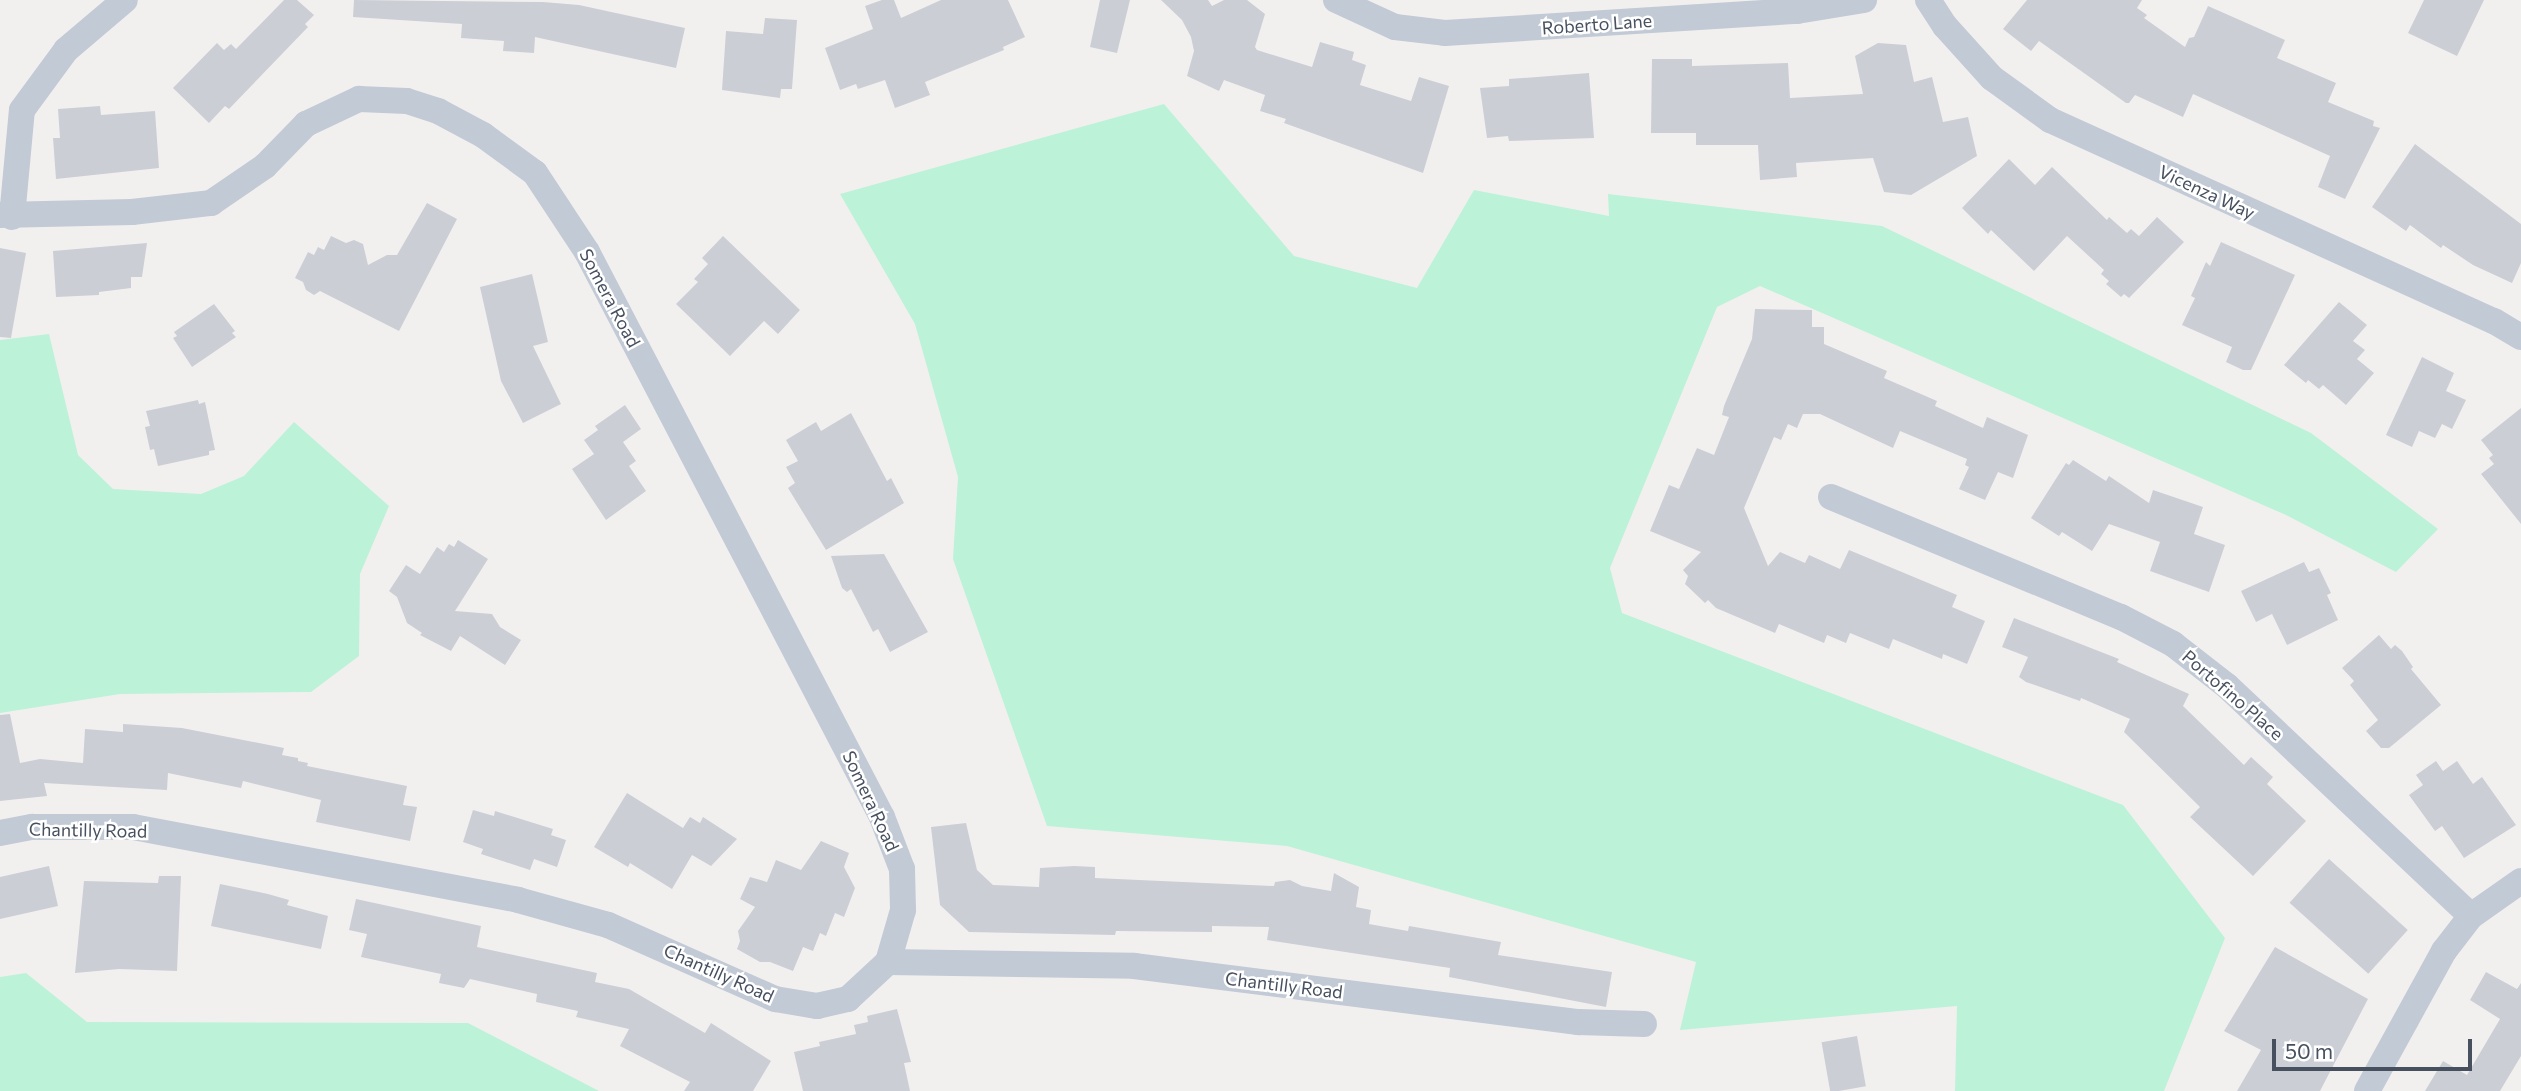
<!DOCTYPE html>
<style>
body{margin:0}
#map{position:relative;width:2521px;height:1091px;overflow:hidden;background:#f2f0ef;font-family:Commissioner,sans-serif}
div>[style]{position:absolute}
.green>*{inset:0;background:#bcf2d8}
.building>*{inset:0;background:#cbced5;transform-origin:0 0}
.minor>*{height:26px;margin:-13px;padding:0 13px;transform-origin:13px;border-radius:13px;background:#c2cad5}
span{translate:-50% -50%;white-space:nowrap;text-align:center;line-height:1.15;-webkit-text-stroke:5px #fff;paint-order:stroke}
.street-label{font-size:18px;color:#46505e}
.scale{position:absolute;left:2272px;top:1039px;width:200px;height:32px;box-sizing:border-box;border:4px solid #46505e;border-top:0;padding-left:9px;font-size:21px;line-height:24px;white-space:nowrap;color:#46505e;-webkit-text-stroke:5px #fff;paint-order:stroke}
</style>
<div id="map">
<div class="green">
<i style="clip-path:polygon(1164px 104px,1294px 256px,1417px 288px,1474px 190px,1609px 216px,1608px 194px,1882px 226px,2311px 433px,2438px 529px,2396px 572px,2286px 515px,1760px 286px,1717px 307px,1610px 568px,1622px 613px,2123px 805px,2225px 938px,2164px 1091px,1955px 1091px,1957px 1006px,1680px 1030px,1696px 962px,1287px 846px,1047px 826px,953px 559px,958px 477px,915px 324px,840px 194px)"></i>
<i style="clip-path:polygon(49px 334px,78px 455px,113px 489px,201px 494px,244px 476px,294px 422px,389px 506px,360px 574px,359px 656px,311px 692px,120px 694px,0 713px,0 340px)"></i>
<i style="clip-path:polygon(26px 973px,87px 1022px,468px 1023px,599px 1091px,0 1091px,0 977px)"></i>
</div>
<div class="building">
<i style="clip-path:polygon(284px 0,297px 0,314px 15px,305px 24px,308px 27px,229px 109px,225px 106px,209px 123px,173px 88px,217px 43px,224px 50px,231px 44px,236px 49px)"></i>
<i style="clip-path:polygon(354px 0,543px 2px,579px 5px,685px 28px,676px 68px,535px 37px,534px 53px,503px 51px,504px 41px,461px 38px,462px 24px,353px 17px)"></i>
<i style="clip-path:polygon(882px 0,894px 0,901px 18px,941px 0,1008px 0,1025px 37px,1003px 47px,1004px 50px,925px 82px,930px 95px,895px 108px,885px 80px,858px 89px,856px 84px,840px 90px,825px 48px,873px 29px,865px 6px)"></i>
<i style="clip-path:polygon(1100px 0,1130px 0,1117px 53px,1090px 47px)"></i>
<i style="clip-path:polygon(1161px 0,1208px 0,1212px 6px,1224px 0,1247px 0,1265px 14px,1255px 47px,1257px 50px,1312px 67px,1320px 42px,1354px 52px,1352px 60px,1366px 65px,1360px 85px,1411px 101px,1419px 77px,1449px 86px,1423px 173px,1284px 123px,1286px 119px,1260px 111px,1265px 95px,1224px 80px,1219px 91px,1187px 76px,1194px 51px,1191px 37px,1182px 20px)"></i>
<i style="clip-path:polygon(2027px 0,2142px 0,2137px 8px,2147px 15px,2144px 18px,2185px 47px,2189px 38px,2194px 37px,2208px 6px,2285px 40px,2277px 58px,2336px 83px,2328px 102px,2374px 121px,2373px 126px,2380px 128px,2345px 199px,2318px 187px,2330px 156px,2193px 94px,2183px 117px,2135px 95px,2129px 103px,2126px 103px,2039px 41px,2031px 51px,2003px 29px)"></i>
<i style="clip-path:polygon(2424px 0,2484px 0,2457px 56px,2408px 33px)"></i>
<i style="clip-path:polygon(765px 18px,797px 20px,792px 89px,781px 89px,780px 98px,722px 90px,726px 31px,763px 34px)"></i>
<i style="clip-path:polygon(1878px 43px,1906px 45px,1914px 82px,1932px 77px,1943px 122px,1968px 117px,1977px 156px,1911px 195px,1884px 192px,1873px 158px,1796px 163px,1797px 177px,1760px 180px,1758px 145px,1696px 145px,1696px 133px,1651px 133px,1652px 59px,1692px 59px,1692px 66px,1788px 63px,1790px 98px,1863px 94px,1855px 56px)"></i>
<i style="clip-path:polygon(1589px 73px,1594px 138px,1509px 141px,1508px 136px,1487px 138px,1480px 88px,1509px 86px,1509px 79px)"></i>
<i style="clip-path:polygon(100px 106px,101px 115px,155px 111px,159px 168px,56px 179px,53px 138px,60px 138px,58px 109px)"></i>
<i style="clip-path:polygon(2415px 144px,2521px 224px,2521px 263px,2512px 283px,2473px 265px,2443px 245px,2441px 248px,2410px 225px,2406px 231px,2372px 207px)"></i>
<i style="clip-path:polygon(2009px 159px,2035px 185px,2052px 167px,2107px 220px,2109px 217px,2127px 233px,2131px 229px,2139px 236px,2157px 217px,2184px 242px,2129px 298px,2124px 294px,2121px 297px,2106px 284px,2109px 281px,2101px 274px,2104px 270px,2067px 236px,2034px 271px,1991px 230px,1988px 234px,1962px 208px)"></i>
<i style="clip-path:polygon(427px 203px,457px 219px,399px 331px,320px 291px,314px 295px,306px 290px,303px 282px,295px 278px,308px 252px,314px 255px,318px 247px,324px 250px,331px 236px,346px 243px,354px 240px,363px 244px,368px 265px,387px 255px,397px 255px)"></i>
<i style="clip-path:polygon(723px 236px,800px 310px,778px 334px,764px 321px,730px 356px,676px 304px,698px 282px,694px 279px,708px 264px,702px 258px)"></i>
<i style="clip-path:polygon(2221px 242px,2295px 275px,2251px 370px,2243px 370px,2226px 362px,2232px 347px,2182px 325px,2195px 298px,2191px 296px,2206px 262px,2210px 266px)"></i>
<i style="clip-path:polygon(147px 243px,142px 277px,131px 277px,131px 288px,99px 292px,99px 295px,56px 297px,53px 251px)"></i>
<i style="clip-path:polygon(0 248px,26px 253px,11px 338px,0 337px)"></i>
<i style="clip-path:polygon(532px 274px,548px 342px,533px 346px,561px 404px,523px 423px,501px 381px,480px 287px)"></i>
<i style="clip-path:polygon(2339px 302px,2367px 325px,2353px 341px,2365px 350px,2357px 359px,2374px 373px,2346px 405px,2323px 385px,2319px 389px,2308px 380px,2306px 383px,2284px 365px)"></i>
<i style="clip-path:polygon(214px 304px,235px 331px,232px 333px,236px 337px,192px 367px,173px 338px,177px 336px,174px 332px)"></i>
<i style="clip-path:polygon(1755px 309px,1812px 310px,1812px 327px,1824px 327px,1824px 344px,1887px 371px,1884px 378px,1937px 401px,1935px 406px,1983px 428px,1987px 417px,2028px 435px,2013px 478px,1998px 472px,1985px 500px,1959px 489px,1969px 467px,1965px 465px,1967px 459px,1900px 431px,1893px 448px,1820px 414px,1803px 414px,1797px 428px,1788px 424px,1781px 440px,1774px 437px,1744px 508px,1768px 566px,1780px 552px,1805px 563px,1809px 555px,1840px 569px,1849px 550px,1957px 595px,1952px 607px,1985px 621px,1967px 664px,1943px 654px,1942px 659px,1893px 639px,1889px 649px,1850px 633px,1846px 643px,1827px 635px,1824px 643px,1779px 624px,1775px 633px,1716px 608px,1708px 600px,1705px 603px,1685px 584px,1688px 576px,1683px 570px,1701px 552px,1650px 531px,1669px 485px,1679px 489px,1697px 448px,1714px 455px,1729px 417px,1722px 415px,1724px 406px,1752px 339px)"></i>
<i style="clip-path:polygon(2422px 357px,2454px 373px,2446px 391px,2466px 400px,2452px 429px,2442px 424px,2435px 438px,2419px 431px,2412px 447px,2386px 435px)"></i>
<i style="clip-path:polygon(198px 400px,199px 404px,205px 402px,215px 450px,209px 451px,209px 455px,158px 466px,154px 449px,150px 450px,145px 427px,150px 426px,146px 411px)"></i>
<i style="clip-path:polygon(625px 405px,641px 429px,623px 442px,636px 461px,629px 466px,646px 491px,606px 520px,572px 469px,594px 454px,584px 440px,598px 430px,595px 426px)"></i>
<i style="clip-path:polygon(2521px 408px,2521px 524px,2481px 474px,2494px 464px,2489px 458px,2493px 455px,2481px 440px)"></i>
<i style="clip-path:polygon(851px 413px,887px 481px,891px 478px,904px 503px,826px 550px,788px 488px,795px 483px,786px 467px,798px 461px,786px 440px,816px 422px,821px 431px)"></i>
<i style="clip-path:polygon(2073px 460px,2106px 481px,2109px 476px,2149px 503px,2153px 490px,2203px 507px,2194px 534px,2225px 545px,2209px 592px,2150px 571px,2160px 542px,2109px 524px,2092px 551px,2062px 532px,2059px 536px,2031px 518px,2066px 463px,2069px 465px)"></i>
<i style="clip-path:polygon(458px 540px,488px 559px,455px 611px,492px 614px,500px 627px,521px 640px,505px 665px,460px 636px,451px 651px,420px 635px,422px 633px,407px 623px,397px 597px,389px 591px,406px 565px,420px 574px,437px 547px,444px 552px,449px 544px,454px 547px)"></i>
<i style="clip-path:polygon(884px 554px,928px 632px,890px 652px,878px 629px,873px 632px,851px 589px,847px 592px,842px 588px,831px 556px)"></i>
<i style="clip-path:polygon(2304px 562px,2309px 572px,2319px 568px,2331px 593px,2327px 595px,2338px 620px,2287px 645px,2272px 614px,2256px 622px,2241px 591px)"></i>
<i style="clip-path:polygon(2014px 618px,2119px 659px,2117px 662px,2189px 694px,2183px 706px,2244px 765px,2251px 757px,2273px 777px,2267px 784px,2306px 821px,2253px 876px,2190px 817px,2200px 807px,2124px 732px,2130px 719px,2081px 698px,2080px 701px,2026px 682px,2019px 677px,2028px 657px,2002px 647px)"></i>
<i style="clip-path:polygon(2379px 635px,2391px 649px,2395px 645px,2402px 651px,2413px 667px,2411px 669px,2441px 705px,2389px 748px,2381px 748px,2366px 731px,2378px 720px,2350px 685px,2354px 681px,2342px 668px)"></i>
<i style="clip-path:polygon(10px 714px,20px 763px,40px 759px,83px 763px,85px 729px,123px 732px,123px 724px,182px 728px,284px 748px,282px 755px,298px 758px,298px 761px,308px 763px,307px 766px,407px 786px,403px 805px,417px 807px,410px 841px,316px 822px,321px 800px,243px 781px,241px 788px,168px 773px,167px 790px,44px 783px,47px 796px,0 801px,0 715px)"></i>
<i style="clip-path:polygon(2436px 761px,2443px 771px,2457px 761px,2473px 784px,2482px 777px,2516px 825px,2464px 858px,2442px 826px,2435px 831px,2409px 795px,2423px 785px,2416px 775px)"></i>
<i style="clip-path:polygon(627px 793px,683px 828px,690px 817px,700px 823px,703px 817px,737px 839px,711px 866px,692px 855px,672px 889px,630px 863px,628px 867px,594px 847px)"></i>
<i style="clip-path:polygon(473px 810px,494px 816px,495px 811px,553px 829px,551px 835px,566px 840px,557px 867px,534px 859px,530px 870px,481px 854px,483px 849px,463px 842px)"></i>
<i style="clip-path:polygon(966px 823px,977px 870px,993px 885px,1039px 887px,1040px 868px,1074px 866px,1095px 867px,1095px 878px,1274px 886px,1275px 882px,1290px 880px,1302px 886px,1331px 891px,1334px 873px,1359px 887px,1356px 907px,1371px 910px,1369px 924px,1408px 931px,1409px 926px,1501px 942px,1498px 955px,1612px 972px,1606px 1007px,1449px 977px,1450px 968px,1267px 940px,1269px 927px,1212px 926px,1212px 932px,1116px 931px,1115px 935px,969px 932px,940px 905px,931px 827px)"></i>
<i style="clip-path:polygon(821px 841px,849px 853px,844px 867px,855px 888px,844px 917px,835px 913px,826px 936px,820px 933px,813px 951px,803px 947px,793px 971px,770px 962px,760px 962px,737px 949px,740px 941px,738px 931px,755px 907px,740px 899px,750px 877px,767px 882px,776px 860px,801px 870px)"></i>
<i style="left:2329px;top:859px;width:106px;height:59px;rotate:42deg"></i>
<i style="clip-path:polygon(49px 866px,58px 906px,0 919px,0 877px)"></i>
<i style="clip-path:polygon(159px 876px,181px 876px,177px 971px,119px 969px,75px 973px,84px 881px,158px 883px)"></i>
<i style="clip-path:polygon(220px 884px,268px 894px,289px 900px,287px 905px,328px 916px,321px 949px,211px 926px)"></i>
<i style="clip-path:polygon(356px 899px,481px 926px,477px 947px,597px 973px,595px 982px,629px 989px,705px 1033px,711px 1023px,771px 1061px,753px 1091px,684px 1091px,690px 1082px,620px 1046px,629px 1029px,576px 1017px,578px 1011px,536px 1002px,537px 994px,470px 979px,464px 988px,439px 983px,441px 974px,361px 957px,367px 934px,349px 930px)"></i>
<i style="clip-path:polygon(2275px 947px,2368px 999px,2320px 1091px,2237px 1091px,2261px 1050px,2224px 1031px)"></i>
<i style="clip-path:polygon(2486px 972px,2517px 989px,2521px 983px,2521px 1056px,2500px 1091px,2425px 1091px,2443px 1061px,2467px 1075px,2500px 1019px,2470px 1000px)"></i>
<i style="clip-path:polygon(897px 1009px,911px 1062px,904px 1063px,910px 1091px,803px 1091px,794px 1052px,820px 1046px,819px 1042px,856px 1034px,854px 1025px,868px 1022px,867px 1016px)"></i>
<i style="left:1857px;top:1036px;width:51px;height:36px;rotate:80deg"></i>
</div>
<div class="minor">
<i style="left:1336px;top:0;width:65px;rotate:24.6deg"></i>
<i style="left:1395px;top:27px;width:50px;rotate:6.8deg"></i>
<i style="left:1445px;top:33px;width:353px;rotate:-3.6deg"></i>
<i style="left:1797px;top:11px;width:68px;rotate:-9.3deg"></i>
<i style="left:1928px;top:0;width:31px;rotate:57deg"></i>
<i style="left:1945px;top:26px;width:70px;rotate:47.9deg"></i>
<i style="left:1992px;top:78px;width:72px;rotate:35.9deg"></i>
<i style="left:2050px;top:120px;width:487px;rotate:24.4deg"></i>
<i style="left:2494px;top:321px;width:31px;rotate:31deg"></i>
<i style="left:0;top:215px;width:132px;rotate:-1.3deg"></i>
<i style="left:132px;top:212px;width:80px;rotate:-6.5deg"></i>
<i style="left:211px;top:203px;width:65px;rotate:-34.4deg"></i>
<i style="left:265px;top:166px;width:59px;rotate:-45.7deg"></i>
<i style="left:306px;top:124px;width:59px;rotate:-25.3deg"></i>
<i style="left:359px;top:99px;width:48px;rotate:2.4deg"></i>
<i style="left:407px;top:101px;width:33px;rotate:18deg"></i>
<i style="left:438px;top:111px;width:51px;rotate:28.1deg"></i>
<i style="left:483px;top:135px;width:64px;rotate:36.2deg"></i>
<i style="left:535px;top:173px;width:95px;rotate:56.6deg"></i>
<i style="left:587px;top:252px;width:637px;rotate:62.43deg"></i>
<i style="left:882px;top:817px;width:56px;rotate:69deg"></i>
<i style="left:902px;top:869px;width:41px;rotate:88.6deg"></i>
<i style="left:903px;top:910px;width:54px;rotate:106.1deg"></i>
<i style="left:12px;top:217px;width:107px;rotate:-84.7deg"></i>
<i style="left:22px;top:110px;width:74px;rotate:-53.7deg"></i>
<i style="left:66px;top:50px;width:77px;rotate:-40.3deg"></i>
<i style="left:1831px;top:497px;width:314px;rotate:22.5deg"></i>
<i style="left:2121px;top:617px;width:59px;rotate:27.4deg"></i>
<i style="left:2173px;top:644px;width:68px;rotate:37.9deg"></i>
<i style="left:2227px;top:686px;width:335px;rotate:43.3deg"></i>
<i style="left:0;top:833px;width:33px;rotate:-11deg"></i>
<i style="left:32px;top:827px;width:101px"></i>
<i style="left:133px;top:827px;width:392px;rotate:10.7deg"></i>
<i style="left:518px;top:900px;width:93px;rotate:15.5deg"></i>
<i style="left:608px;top:925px;width:183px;rotate:23.9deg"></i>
<i style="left:775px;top:999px;width:43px;rotate:9.5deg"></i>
<i style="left:817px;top:1006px;width:32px;rotate:-13deg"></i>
<i style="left:848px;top:999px;width:54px;rotate:-42.8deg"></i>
<i style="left:888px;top:962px;width:246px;rotate:0.9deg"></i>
<i style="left:1134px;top:966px;width:448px;rotate:7.2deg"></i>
<i style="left:1578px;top:1022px;width:66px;rotate:1.7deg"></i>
<i style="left:2367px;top:1091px;width:160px;rotate:-61.2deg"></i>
<i style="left:2444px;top:951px;width:44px;rotate:-52.4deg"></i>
<i style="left:2471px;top:916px;width:61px;rotate:-35deg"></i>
</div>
<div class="street-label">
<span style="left:1597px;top:24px;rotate:-4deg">Roberto Lane</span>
<span style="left:2207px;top:192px;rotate:25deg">Vicenza Way</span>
<span style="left:610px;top:298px;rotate:62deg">Somera Road</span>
<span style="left:2233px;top:695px;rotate:41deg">Portofino Place</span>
<span style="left:871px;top:801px;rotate:65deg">Somera Road</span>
<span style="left:88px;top:830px;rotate:1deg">Chantilly Road</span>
<span style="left:719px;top:973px;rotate:24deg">Chantilly Road</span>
<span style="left:1284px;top:985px;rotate:7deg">Chantilly Road</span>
</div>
<div class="scale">50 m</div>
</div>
